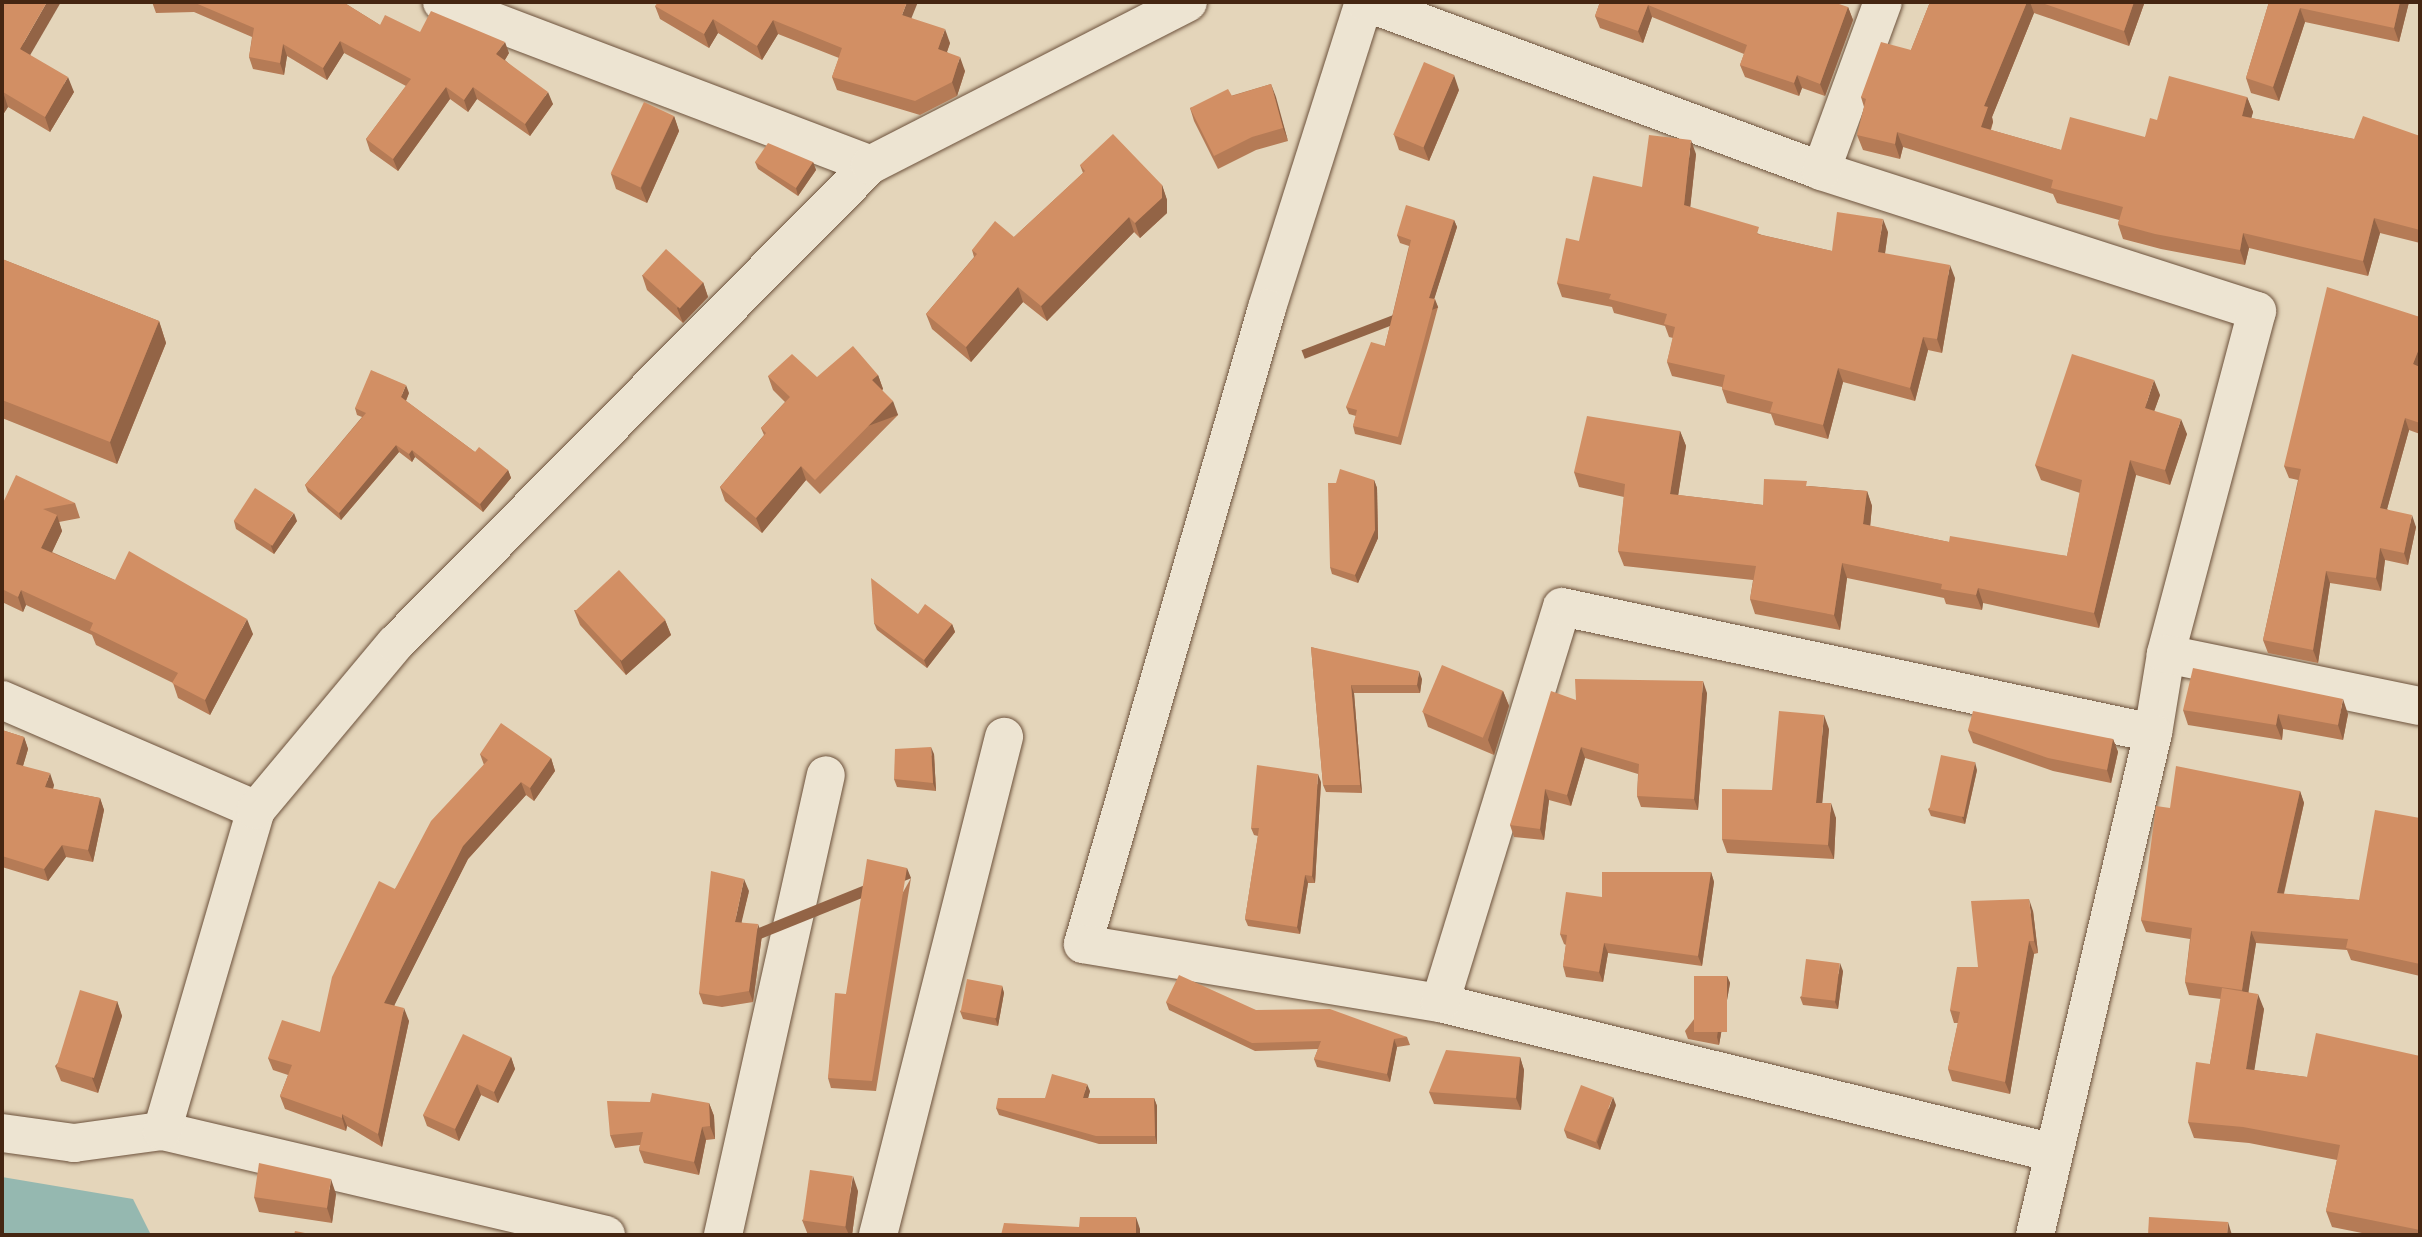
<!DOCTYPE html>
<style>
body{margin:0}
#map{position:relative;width:2422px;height:1237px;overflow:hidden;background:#e4d5ba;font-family:Alegreya,serif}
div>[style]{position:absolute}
.water>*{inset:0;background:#95b8b0}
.roads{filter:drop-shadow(0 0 2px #6d523c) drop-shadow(0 0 2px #6d523c)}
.minor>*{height:38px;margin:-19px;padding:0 19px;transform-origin:19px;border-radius:19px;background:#ede4d2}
.wall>*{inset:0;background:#b57b56}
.shaded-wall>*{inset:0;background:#936446;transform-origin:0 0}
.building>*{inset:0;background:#d28f64;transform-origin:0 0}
span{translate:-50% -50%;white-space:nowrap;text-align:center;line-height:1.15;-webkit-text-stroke:5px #ede4d2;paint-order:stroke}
.frame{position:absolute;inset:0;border:4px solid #452612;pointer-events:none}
</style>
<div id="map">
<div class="water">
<i style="clip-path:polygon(2px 1177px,133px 1199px,151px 1235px,2px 1235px)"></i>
</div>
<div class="roads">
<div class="minor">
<i style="left:442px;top:2px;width:458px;rotate:20.8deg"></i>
<i style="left:1364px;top:2px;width:321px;rotate:107.6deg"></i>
<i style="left:1267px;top:308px;width:662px;rotate:106.14deg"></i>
<i style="left:1083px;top:944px;width:362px;rotate:9.4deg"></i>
<i style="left:1440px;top:1003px;width:632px;rotate:13.73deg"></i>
<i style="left:1365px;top:2px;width:486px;rotate:20.3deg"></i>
<i style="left:1821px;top:171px;width:458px;rotate:17.8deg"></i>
<i style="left:2257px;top:311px;width:355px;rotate:104.9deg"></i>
<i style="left:2166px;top:654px;width:80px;rotate:99.3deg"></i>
<i style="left:2153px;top:733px;width:516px;rotate:103.23deg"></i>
<i style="left:1821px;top:171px;width:180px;rotate:-69.9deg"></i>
<i style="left:2166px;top:654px;width:259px;rotate:11.6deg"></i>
<i style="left:2px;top:700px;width:277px;rotate:23.4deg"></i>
<i style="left:1440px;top:1003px;width:414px;rotate:-72.9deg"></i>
<i style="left:1562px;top:607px;width:604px;rotate:12.04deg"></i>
<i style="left:2px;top:1133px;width:73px;rotate:7.9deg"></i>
<i style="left:74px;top:1143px;width:89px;rotate:-7.8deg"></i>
<i style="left:606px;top:1235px;width:456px;rotate:-166.8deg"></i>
<i style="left:162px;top:1131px;width:334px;rotate:-73.7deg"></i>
<i style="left:256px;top:810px;width:217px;rotate:-50.1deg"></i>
<i style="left:395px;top:644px;width:675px;rotate:-45.24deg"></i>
<i style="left:870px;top:165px;width:357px;rotate:-27.1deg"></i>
<i style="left:723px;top:1235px;width:471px;rotate:-77.4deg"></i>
<i style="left:878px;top:1235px;width:514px;rotate:-75.8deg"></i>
</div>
</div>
<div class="wall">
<i style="clip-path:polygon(2px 2px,30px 55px,74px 92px,50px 132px,8px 107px,2px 116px)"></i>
<i style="clip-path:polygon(152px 2px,343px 2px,380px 25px,420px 32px,509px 53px,505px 60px,553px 104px,530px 136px,477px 99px,468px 112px,450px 99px,398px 171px,370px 151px,366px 139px,406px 86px,344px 53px,327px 80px,287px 56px,284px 75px,253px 69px,249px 57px,252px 37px,194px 12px,156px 13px)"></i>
<i style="clip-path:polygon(1600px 2px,1848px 7px,1853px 20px,1825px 96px,1802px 88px,1799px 96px,1745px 77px,1740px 65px,1744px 54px,1652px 17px,1643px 43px,1600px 28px,1595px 16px)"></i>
<i style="clip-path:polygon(1930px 2px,2143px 2px,2144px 4px,2129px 46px,2034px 13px,1992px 117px,1993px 122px,1991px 130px,2061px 150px,2145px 137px,2157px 120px,2247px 97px,2253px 112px,2251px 118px,2354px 139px,2420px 136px,2420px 243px,2380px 233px,2368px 276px,2249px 248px,2245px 265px,2161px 249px,2123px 239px,2118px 224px,2119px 220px,2057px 203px,2053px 194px,1903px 147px,1900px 159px,1863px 150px,1857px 135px,1864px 107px,1861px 97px,1911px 50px)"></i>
<i style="clip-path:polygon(2269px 2px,2409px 2px,2399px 42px,2305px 22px,2279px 101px,2251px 93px,2246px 78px)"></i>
<i style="clip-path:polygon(655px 6px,911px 18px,950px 43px,947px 52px,965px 71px,957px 96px,920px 115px,837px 90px,832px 77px,839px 58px,778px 34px,762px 60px,718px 33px,709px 48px,660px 19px)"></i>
<i style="clip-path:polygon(1271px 84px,1288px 141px,1256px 150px,1218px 169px,1194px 121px,1190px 108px)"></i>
<i style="clip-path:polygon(1459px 90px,1429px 161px,1399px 150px,1394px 135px)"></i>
<i style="clip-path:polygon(674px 116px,679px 131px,647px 203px,616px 189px,611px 174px)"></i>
<i style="clip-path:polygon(1696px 154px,1690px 207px,1762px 235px,1832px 251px,1888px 232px,1885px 254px,1955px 278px,1942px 353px,1928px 350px,1915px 401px,1843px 382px,1828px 439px,1775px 425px,1771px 414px,1727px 403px,1722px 389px,1722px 387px,1672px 376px,1667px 362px,1673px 338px,1669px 337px,1665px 326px,1614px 313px,1612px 307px,1562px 297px,1557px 283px,1579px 241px,1642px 187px)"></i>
<i style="clip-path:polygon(755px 162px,813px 162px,816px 170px,798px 196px,758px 169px)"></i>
<i style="clip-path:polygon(1080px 165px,1162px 185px,1167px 200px,1167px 213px,1140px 238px,1134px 232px,1047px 321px,1023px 302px,971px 362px,932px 329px,926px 314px,974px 257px,972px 250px,1014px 237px,1083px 173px)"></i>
<i style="clip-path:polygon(1454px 220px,1457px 227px,1434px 299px,1438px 307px,1401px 445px,1355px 434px,1353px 426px,1356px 416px,1349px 414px,1346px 407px,1385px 346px,1409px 246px,1400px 243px,1397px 235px)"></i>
<i style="clip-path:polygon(2px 259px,159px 321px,166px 343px,117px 464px,2px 418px)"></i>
<i style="clip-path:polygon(642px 275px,703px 282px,708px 297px,683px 323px,647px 290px)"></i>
<i style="clip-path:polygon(2420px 317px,2420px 434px,2409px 430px,2387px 509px,2416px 527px,2408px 565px,2385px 560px,2381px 591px,2330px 583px,2318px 663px,2268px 653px,2263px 640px,2298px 480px,2289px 478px,2284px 466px)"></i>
<i style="clip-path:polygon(878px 375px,883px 389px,882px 390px,898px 415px,820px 494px,806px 480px,762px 533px,725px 501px,720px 487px,764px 435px,761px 428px,785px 402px,773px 390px,768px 376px,817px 377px)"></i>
<i style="clip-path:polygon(409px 393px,406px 401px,475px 452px,508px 470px,511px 478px,483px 512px,415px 457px,412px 462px,399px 452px,341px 520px,308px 492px,305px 485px,362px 417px,357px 415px,355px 408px)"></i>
<i style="clip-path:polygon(2160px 395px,2154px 411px,2187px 434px,2170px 485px,2136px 475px,2099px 628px,1983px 603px,1982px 610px,1946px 604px,1944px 598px,1847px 578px,1840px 630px,1755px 614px,1750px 599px,1753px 580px,1624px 566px,1618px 551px,1624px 497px,1579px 487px,1574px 472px,1680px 431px,1686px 446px,1678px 495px,1763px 505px,1809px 486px,1867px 491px,1872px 506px,1870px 526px,1949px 542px,2067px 556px,2080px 493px,2041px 480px,2035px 465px)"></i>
<i style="clip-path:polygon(1374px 480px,1377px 488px,1378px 538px,1358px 583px,1332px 574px,1330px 567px)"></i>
<i style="clip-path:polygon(75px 503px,80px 518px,59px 522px,62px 531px,52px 552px,115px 580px,253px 634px,210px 715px,178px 698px,173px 683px,96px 645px,92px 635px,26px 605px,23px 612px,2px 602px,2px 505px)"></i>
<i style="clip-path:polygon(234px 521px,297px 521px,274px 554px,236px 529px)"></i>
<i style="clip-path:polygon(574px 610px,665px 620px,671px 635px,626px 675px,580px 625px)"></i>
<i style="clip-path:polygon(918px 614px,952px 624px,955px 632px,927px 668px,877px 630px,874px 623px)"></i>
<i style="clip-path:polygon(1311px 647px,1422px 679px,1420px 693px,1354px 693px,1362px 793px,1326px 792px,1323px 785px)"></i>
<i style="clip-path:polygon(1503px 691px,1509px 706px,1494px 755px,1428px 727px,1423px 712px)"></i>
<i style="clip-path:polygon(1707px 693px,1698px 810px,1641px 807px,1637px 796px,1638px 774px,1585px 758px,1571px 806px,1549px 800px,1544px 840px,1514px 837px,1510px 825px,1576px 700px)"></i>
<i style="clip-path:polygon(2183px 710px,2348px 714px,2343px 740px,2283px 729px,2282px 740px,2188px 725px)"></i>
<i style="clip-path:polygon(1829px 729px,1822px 803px,1836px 818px,1834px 859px,1727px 853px,1722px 839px,1772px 790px)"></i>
<i style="clip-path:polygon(2px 730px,24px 737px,28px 749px,23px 766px,54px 785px,53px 789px,100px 798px,104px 810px,93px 862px,66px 857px,48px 881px,2px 867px)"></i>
<i style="clip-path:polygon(1968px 730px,2113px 739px,2118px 752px,2111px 783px,2053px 771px,1973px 743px)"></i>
<i style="clip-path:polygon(480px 754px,551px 758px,555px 771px,534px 801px,526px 795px,468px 859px,394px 1005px,409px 1021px,382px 1147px,347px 1126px,346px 1131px,285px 1109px,280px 1096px,288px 1075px,273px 1070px,268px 1058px,320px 1032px,395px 889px,484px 765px)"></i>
<i style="clip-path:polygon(934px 754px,936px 791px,897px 787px,894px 779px)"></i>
<i style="clip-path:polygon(1977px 770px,1965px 824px,1931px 816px,1928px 809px)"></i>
<i style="clip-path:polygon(1321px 782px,1315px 883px,1308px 883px,1300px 934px,1248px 926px,1245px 919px,1258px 836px,1254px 835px,1251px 828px)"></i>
<i style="clip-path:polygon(2300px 791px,2304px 803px,2284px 894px,2359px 900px,2420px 818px,2420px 976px,2351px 960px,2347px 950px,2256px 943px,2248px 992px,2264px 1009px,2254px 1070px,2307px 1077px,2420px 1056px,2420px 1235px,2372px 1235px,2332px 1227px,2326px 1211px,2337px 1160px,2249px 1143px,2194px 1138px,2188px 1122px,2210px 1064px,2221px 999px,2189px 995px,2185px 982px,2190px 939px,2146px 932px,2141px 920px,2170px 808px)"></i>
<i style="clip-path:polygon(1711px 872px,1714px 882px,1702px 966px,1608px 953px,1603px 982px,1566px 977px,1563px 966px,1566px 945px,1564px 944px,1560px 934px,1602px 897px)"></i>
<i style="clip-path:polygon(911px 878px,876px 1091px,831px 1088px,828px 1078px,846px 994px)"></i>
<i style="clip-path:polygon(749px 891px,741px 922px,762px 935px,753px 1002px,722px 1007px,703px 1004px,699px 993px)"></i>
<i style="clip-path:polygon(2033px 911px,2038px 953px,2034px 954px,2010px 1094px,1952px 1081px,1948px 1069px,1958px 1023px,1954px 1023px,1950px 1010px,1978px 967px)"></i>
<i style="clip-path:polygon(1843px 971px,1838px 1009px,1803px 1005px,1800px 997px)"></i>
<i style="clip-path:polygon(1727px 976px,1730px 983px,1719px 1045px,1688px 1039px,1685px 1031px)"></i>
<i style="clip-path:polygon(1002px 986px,1004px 993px,998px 1026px,963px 1019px,960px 1011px)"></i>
<i style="clip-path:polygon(117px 1001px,122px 1016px,98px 1093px,61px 1081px,55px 1066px)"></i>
<i style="clip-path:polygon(1166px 1002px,1256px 1010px,1407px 1037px,1410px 1045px,1397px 1047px,1390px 1082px,1317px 1067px,1314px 1059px,1318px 1049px,1255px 1051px,1169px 1010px)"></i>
<i style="clip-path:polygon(511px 1057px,515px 1069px,498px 1103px,481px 1095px,459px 1141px,427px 1126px,423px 1115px)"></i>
<i style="clip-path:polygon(1520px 1057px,1524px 1070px,1521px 1110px,1434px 1104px,1429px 1092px)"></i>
<i style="clip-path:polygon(1090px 1091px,1088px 1098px,1154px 1098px,1157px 1106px,1157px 1144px,1099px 1144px,999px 1115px,996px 1108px,1045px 1098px)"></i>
<i style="clip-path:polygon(709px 1103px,714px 1116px,715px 1139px,706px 1140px,699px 1175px,644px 1163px,639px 1150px,640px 1145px,615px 1148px,610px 1135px)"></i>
<i style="clip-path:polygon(1616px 1105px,1600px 1150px,1567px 1138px,1564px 1130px)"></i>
<i style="clip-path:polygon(858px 1191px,852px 1235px,808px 1235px,802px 1220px)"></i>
<i style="clip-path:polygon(336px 1194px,332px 1223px,259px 1212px,254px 1197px)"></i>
</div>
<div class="shaded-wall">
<i style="clip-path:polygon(47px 2px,61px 2px,25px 64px,20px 49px)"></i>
<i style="clip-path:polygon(907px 2px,918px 2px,907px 29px,902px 15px)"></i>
<i style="clip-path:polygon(2027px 2px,2030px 2px,2034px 13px,1992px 117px,1993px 122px,1986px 142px,1981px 127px,1984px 106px)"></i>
<i style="clip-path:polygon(2134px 2px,2143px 2px,2144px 4px,2129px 46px,2124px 31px)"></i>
<i style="clip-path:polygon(2400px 2px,2409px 2px,2399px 42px,2394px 28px)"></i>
<i style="clip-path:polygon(1648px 5px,1652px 17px,1643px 43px,1638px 31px)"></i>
<i style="clip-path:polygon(1848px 7px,1853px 20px,1825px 96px,1820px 84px)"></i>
<i style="clip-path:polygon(2300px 8px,2305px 22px,2279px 101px,2273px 87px)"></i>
<i style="clip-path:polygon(713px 19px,718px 33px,709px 48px,704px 34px)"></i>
<i style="clip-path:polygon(773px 20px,778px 34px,762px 60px,757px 46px)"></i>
<i style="clip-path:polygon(945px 29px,950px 43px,943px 63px,938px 49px)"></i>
<i style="clip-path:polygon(340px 41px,344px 53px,327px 80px,323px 68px)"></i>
<i style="clip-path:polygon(505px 42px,509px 53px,501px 66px,496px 54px)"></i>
<i style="clip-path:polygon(283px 44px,287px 56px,284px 75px,280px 63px)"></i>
<i style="clip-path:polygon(960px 57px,965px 71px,957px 96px,952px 82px)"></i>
<i style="clip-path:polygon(1454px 75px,1459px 90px,1429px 161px,1423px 146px)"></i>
<i style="clip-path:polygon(1797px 75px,1802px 88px,1799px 96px,1794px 83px)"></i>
<i style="clip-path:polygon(68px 77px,74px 92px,50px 132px,45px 117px)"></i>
<i style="clip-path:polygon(1271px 84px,1276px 97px,1288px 141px,1283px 128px)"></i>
<i style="clip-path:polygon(446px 87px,450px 99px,398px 171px,393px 159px)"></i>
<i style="clip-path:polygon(473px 87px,477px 99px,468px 112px,464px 100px)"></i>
<i style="clip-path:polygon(3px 92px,8px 107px,2px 116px,2px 94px)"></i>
<i style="clip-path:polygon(548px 92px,553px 104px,530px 136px,525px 124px)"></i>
<i style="clip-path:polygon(2247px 97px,2253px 112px,2248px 131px,2242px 116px)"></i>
<i style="clip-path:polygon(674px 116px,679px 131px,647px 203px,641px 188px)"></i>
<i style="clip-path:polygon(1897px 132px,1903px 147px,1900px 159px,1895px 144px)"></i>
<i style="clip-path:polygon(1691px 140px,1696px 154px,1689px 219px,1684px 205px)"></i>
<i style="clip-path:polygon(813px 162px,816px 170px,798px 196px,796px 188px)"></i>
<i style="clip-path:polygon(1162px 185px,1167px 200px,1167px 213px,1140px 238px,1135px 223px)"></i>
<i style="clip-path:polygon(1129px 217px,1134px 232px,1047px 321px,1041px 306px)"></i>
<i style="clip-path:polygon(2374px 218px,2380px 233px,2368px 276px,2363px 261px)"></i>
<i style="clip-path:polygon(1883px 219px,1888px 232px,1883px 266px,1878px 252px)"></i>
<i style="clip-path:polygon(1454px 220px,1457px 227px,1432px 306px,1429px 298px)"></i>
<i style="clip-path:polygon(2243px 233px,2249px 248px,2245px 265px,2240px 250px)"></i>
<i style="clip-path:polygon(1950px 265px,1955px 278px,1942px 353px,1937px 339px)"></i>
<i style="clip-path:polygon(703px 282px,708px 297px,683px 323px,677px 308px)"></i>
<i style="clip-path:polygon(1018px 287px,1023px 302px,971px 362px,966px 347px)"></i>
<i style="left:1435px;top:299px;width:9px;height:143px;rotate:69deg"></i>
<i style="clip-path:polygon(159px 321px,166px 343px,117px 464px,110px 442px)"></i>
<i style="clip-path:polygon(1923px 337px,1928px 350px,1915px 401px,1910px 388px)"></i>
<i style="clip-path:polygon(2420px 346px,2420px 369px,2413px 364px)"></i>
<i style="clip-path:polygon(1838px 368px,1843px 382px,1828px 439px,1823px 425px)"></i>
<i style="clip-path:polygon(878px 375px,883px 389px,877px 395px,872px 380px)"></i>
<i style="clip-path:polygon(2154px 380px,2160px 395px,2150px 423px,2145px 408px)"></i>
<i style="clip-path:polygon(406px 385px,409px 393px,404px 405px,401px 397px)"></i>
<i style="left:893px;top:401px;width:15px;height:111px;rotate:70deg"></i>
<i style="clip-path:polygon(2405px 418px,2409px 430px,2384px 520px,2380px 508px)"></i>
<i style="clip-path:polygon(2181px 419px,2187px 434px,2170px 485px,2165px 470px)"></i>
<i style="clip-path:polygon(1680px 431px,1686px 446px,1676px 509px,1670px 494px)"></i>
<i style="clip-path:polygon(396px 445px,399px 452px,341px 520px,339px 513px)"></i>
<i style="clip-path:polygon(412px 450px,415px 457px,412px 462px,409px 454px)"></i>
<i style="clip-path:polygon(2130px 460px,2136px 475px,2099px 628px,2094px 613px)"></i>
<i style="clip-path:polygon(801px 466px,806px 480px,762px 533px,756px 518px)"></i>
<i style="clip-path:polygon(508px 470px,511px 478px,483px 512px,480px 504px)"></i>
<i style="clip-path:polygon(1374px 480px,1377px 488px,1378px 538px,1358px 583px,1355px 575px)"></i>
<i style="clip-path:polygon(1867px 491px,1872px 506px,1869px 539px,1863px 524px)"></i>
<i style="clip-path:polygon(294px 513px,297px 521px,274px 554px,271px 546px)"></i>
<i style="clip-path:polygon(57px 515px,62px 531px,47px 563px,41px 548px)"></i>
<i style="clip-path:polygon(2412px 515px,2416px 527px,2408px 565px,2404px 553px)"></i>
<i style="clip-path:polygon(2380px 548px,2385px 560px,2381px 591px,2376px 578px)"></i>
<i style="clip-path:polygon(1842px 563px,1847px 578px,1840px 630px,1834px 615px)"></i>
<i style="clip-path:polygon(2326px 571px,2330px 583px,2318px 663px,2313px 650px)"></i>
<i style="clip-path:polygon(1978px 588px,1983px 603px,1982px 610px,1976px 595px)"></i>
<i style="clip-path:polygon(21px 590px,26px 605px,23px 612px,18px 597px)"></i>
<i style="clip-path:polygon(247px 619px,253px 634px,210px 715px,205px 700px)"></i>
<i style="clip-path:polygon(665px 620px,671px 635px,626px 675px,620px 660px)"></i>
<i style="clip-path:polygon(952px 624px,955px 632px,927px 668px,924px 660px)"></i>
<i style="clip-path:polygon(1419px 671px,1422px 679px,1420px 693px,1417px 685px)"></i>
<i style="clip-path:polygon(1703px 681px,1707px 693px,1698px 810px,1694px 799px)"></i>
<i style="clip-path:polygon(1351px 685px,1354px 693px,1362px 793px,1360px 785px)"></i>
<i style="clip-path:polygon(1503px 691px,1509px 706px,1494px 755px,1488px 740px)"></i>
<i style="clip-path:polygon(2343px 699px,2348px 714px,2343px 740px,2338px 725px)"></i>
<i style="clip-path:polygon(2278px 714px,2283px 729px,2282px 740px,2276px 725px)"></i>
<i style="clip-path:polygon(1824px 715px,1829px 729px,1821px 817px,1816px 803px)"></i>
<i style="clip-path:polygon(24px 737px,28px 749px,20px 776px,16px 764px)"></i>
<i style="clip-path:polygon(2113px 739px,2118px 752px,2111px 783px,2107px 770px)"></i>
<i style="clip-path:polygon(931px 747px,934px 754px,936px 791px,933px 783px)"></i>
<i style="clip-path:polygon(1581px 747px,1585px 758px,1571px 806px,1567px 795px)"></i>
<i style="clip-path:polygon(551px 758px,555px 771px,534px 801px,530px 788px)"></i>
<i style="clip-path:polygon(1975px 762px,1977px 770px,1965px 824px,1962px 817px)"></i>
<i style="clip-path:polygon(50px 773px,54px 785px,50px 799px,45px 787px)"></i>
<i style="clip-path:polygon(1318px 774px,1321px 782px,1315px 883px,1312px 876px)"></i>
<i style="clip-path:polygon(521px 782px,526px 795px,468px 859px,389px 1016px,384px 1003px,463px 846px)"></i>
<i style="clip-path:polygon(1545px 789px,1549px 800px,1544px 840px,1540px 829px)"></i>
<i style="clip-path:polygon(2300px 791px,2304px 803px,2281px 905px,2277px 893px)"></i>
<i style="clip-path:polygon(100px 798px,104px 810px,93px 862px,88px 850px)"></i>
<i style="clip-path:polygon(1831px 803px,1836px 818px,1834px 859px,1828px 845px)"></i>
<i style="clip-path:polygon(62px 845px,66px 857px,48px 881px,44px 869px)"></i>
<i style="left:907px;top:868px;width:11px;height:216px;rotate:68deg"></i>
<i style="clip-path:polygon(1711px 872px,1714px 882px,1702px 966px,1698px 956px)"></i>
<i style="clip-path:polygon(1305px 875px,1308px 883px,1300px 934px,1297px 927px)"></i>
<i style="clip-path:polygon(744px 879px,749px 891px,739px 933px,735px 922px)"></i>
<i style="clip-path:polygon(2029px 899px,2033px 911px,2038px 953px,2034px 941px)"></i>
<i style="clip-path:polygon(758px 924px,762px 935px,753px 1002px,749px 991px)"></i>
<i style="clip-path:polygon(2251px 931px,2256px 943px,2247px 1002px,2242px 990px)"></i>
<i style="clip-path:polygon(2029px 941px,2034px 954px,2010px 1094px,2005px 1082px)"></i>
<i style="clip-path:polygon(1604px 943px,1608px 953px,1603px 982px,1599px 972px)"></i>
<i style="clip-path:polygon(1840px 963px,1843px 971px,1838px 1009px,1835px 1002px)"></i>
<i style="clip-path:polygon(1727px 976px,1730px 983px,1719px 1045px,1717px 1037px)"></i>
<i style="clip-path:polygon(1002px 986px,1004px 993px,998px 1026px,995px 1018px)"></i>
<i style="clip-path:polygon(2258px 994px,2264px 1009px,2252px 1085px,2246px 1069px)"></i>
<i style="clip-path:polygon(117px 1001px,122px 1016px,98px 1093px,92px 1078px)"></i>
<i style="clip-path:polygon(404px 1008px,409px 1021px,382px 1147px,378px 1134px)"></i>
<i style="clip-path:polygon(1394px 1039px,1397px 1047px,1390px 1082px,1387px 1074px)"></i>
<i style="clip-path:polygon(511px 1057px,515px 1069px,498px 1103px,494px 1092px)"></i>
<i style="clip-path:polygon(1520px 1057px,1524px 1070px,1521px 1110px,1516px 1098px)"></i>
<i style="clip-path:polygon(477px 1084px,481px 1095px,459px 1141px,455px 1129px)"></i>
<i style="clip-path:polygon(1087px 1084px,1090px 1091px,1086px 1106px,1083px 1098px)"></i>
<i style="clip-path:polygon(1613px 1097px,1616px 1105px,1600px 1150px,1597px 1142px)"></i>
<i style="clip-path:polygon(1154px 1098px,1157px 1106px,1157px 1144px,1155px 1136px)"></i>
<i style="clip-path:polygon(709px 1103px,714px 1116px,715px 1139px,710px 1126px)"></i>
<i style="clip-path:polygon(342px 1114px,347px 1126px,346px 1131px,342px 1118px)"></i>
<i style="clip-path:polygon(702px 1127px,706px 1140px,699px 1175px,694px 1162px)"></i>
<i style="clip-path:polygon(853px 1176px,858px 1191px,852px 1235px,849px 1235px,845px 1226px)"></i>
<i style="clip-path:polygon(331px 1179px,336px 1194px,332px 1223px,327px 1208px)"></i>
<i style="clip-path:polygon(1136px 1217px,1140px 1229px,1140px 1235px,1136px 1235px)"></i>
<i style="clip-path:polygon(2228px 1222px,2232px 1235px,2227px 1235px)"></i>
</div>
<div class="building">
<i style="clip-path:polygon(2px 2px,47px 2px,20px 49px,68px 77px,45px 117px,3px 92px,2px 94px)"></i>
<i style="clip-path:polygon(193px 2px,343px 2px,380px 25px,385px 15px,420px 32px,431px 11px,505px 42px,496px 54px,548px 92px,525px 124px,473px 87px,464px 100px,446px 87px,393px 159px,366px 139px,411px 79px,340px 41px,323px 68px,283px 44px,280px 63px,249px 57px,254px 28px)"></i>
<i style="clip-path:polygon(658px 2px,907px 2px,902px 15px,945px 29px,938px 49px,960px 57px,952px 82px,915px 101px,832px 77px,842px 48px,773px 20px,757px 46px,713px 19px,704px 34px,655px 6px)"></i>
<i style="clip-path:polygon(1600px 2px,1833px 2px,1848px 7px,1820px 84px,1797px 75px,1794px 83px,1740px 65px,1747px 45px,1648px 5px,1638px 31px,1595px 16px)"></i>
<i style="clip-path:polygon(1930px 2px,2027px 2px,1984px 106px,1988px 107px,1981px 127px,2061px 150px,2070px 117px,2145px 137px,2150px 118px,2157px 120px,2169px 76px,2247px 97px,2242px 116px,2354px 139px,2363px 116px,2420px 136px,2420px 230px,2374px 218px,2363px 261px,2243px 233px,2240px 250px,2155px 234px,2118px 224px,2123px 207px,2051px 188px,2053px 180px,1897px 132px,1895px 144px,1857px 135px,1866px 99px,1861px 97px,1881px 42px,1911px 50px)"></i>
<i style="clip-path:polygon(2039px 2px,2134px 2px,2124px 31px)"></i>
<i style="clip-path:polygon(2269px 2px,2400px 2px,2394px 28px,2300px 8px,2273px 87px,2246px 78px)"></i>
<i style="left:1424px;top:62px;width:33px;height:79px;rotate:23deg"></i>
<i style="clip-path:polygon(1271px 84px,1283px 128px,1252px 137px,1214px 156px,1190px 108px,1228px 89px,1232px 96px)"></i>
<i style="left:644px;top:102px;width:33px;height:79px;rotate:25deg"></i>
<i style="clip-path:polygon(1113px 134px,1162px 185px,1162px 198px,1135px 223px,1129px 217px,1041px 306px,1018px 287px,966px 347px,926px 314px,977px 254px,972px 250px,995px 221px,1014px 237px,1085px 171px,1080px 165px)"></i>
<i style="clip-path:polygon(1649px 135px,1691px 140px,1684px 205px,1759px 227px,1757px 234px,1832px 251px,1837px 212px,1883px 219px,1878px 252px,1950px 265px,1937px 339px,1923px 337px,1910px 388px,1838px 368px,1823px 425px,1770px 412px,1773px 402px,1722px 389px,1725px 375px,1667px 362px,1675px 327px,1664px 324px,1667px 314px,1609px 299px,1611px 294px,1557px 283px,1566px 238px,1579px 241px,1593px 176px,1642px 187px)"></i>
<i style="clip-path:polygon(768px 143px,813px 162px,796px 188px,755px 162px)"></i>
<i style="clip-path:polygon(1406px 205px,1454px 220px,1429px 298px,1435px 299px,1398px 437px,1353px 426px,1357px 410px,1346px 407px,1371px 342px,1385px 346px,1411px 240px,1397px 235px)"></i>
<i style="left:666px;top:249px;width:50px;height:35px;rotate:42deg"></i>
<i style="clip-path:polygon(2px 259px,159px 321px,110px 442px,2px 400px)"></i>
<i style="clip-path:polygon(2327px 287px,2420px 317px,2420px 346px,2413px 364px,2420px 367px,2420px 423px,2405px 418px,2380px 508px,2412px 515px,2404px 553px,2380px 548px,2376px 578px,2326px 571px,2313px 650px,2263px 640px,2301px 469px,2284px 466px)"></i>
<i style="clip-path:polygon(853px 346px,878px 375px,872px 380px,893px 401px,815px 480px,801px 466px,756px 518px,720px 487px,766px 433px,761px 428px,790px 397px,768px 376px,792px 354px,817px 377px)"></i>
<i style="clip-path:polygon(2072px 354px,2154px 380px,2145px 408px,2181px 419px,2165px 470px,2130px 460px,2094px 613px,1978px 588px,1976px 595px,1941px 589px,1942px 584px,1842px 563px,1834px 615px,1750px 599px,1756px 566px,1618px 551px,1625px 484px,1574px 472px,1587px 416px,1680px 431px,1670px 494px,1763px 505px,1764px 479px,1807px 481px,1806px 486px,1867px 491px,1863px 524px,1949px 542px,1950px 536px,2067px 556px,2082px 480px,2035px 465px)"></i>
<i style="clip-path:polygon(371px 370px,406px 385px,401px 397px,475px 452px,479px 447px,508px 470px,480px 504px,412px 450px,409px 454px,396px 445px,339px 513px,305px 485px,366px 413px,355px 408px)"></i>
<i style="clip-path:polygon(1340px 469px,1374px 480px,1375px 530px,1355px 575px,1330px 567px,1328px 483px,1336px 483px)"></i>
<i style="clip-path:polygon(16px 475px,75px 503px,43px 509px,57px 515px,41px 548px,115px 580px,129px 551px,247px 619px,205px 700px,172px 683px,178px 673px,90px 630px,93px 623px,21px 590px,18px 597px,2px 589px,2px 505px)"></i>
<i style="left:255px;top:488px;width:46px;height:39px;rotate:33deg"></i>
<i style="left:619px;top:570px;width:68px;height:60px;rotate:47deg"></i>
<i style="clip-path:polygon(871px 578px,918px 614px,925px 604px,952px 624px,924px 660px,874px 623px)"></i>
<i style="clip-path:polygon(1311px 647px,1419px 671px,1417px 685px,1351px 685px,1360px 785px,1323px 785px)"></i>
<i style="left:1442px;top:665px;width:66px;height:51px;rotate:23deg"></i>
<i style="clip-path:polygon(2193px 668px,2343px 699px,2338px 725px,2278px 714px,2276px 725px,2183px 710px)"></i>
<i style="clip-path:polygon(1575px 679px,1703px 681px,1694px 799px,1637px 796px,1639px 764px,1581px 747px,1567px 795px,1545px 789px,1540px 829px,1510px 825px,1551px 691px,1576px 700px)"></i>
<i style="clip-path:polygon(1779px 711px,1824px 715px,1816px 803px,1831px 803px,1828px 845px,1722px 839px,1722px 789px,1772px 790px)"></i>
<i style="clip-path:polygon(1973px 711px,2113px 739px,2107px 770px,2048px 758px,1968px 730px)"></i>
<i style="clip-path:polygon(501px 723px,551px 758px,530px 788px,521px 782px,463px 846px,384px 1003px,404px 1008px,378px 1134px,342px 1114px,342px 1118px,280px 1096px,292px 1065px,268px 1058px,282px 1020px,320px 1032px,332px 977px,379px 881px,395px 889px,431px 821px,488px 760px,480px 754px)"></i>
<i style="clip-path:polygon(2px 730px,24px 737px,16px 764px,50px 773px,45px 787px,100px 798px,88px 850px,62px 845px,44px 869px,2px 856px)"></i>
<i style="clip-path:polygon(931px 747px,933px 783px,894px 779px,895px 749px)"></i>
<i style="left:1941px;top:755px;width:35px;height:56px;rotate:12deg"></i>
<i style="clip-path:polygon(1257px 765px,1318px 774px,1312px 876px,1305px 875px,1297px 927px,1245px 919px,1259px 828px,1251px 828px)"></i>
<i style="clip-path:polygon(2176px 766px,2300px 791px,2277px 893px,2359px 900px,2375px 810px,2420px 818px,2420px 964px,2346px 948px,2348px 939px,2251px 931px,2242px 990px,2185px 982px,2192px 928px,2141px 920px,2156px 806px,2170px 808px)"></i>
<i style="clip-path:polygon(867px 859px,907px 868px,872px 1081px,828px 1078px,835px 993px,846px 994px)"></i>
<i style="clip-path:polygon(711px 871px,744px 879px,735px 922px,758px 924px,749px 991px,718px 996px,699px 993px)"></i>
<i style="clip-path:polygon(1602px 872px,1711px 872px,1698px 956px,1604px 943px,1599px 972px,1563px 966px,1567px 935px,1560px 934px,1566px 892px,1602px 897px)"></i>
<i style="clip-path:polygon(2029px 899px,2034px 941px,2029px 941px,2005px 1082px,1948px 1069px,1960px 1012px,1950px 1010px,1957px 967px,1978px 967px,1971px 901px)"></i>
<i style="left:1806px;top:959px;width:34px;height:38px;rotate:7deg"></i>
<i style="clip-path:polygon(1179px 975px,1256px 1010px,1330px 1009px,1407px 1037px,1394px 1039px,1387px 1074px,1314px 1059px,1321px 1041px,1252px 1043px,1166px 1002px)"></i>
<i style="left:1694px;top:976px;width:33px;height:56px"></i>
<i style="left:967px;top:979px;width:36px;height:33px;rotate:11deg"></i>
<i style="clip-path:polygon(2222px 988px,2258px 994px,2246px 1069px,2307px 1077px,2316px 1033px,2420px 1056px,2420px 1230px,2326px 1211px,2340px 1145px,2243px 1127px,2188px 1122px,2196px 1062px,2210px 1064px)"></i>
<i style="left:80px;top:990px;width:39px;height:80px;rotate:17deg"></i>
<i style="clip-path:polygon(463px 1034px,511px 1057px,494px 1092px,477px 1084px,455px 1129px,423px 1115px)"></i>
<i style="clip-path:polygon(1446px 1050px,1520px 1057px,1516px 1098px,1429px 1092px)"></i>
<i style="clip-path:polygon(1052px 1074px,1087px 1084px,1083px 1098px,1154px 1098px,1155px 1136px,1096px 1136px,996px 1108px,998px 1098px,1045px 1098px)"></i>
<i style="left:1581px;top:1085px;width:34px;height:48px;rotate:21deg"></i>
<i style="clip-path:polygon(652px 1093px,709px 1103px,710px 1126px,702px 1127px,694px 1162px,639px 1150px,643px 1132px,610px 1135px,607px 1101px,650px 1102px)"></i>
<i style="clip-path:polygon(259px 1163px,331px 1179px,327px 1208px,254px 1197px)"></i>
<i style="left:810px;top:1170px;width:43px;height:51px;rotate:8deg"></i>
<i style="clip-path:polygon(1080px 1217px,1136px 1217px,1136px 1235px,1001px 1235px,1004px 1223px,1079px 1227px)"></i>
<i style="clip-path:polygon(2149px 1217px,2228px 1222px,2227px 1235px,2148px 1235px)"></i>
<i style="clip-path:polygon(295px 1231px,315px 1235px,294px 1235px)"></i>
</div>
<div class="frame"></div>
</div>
